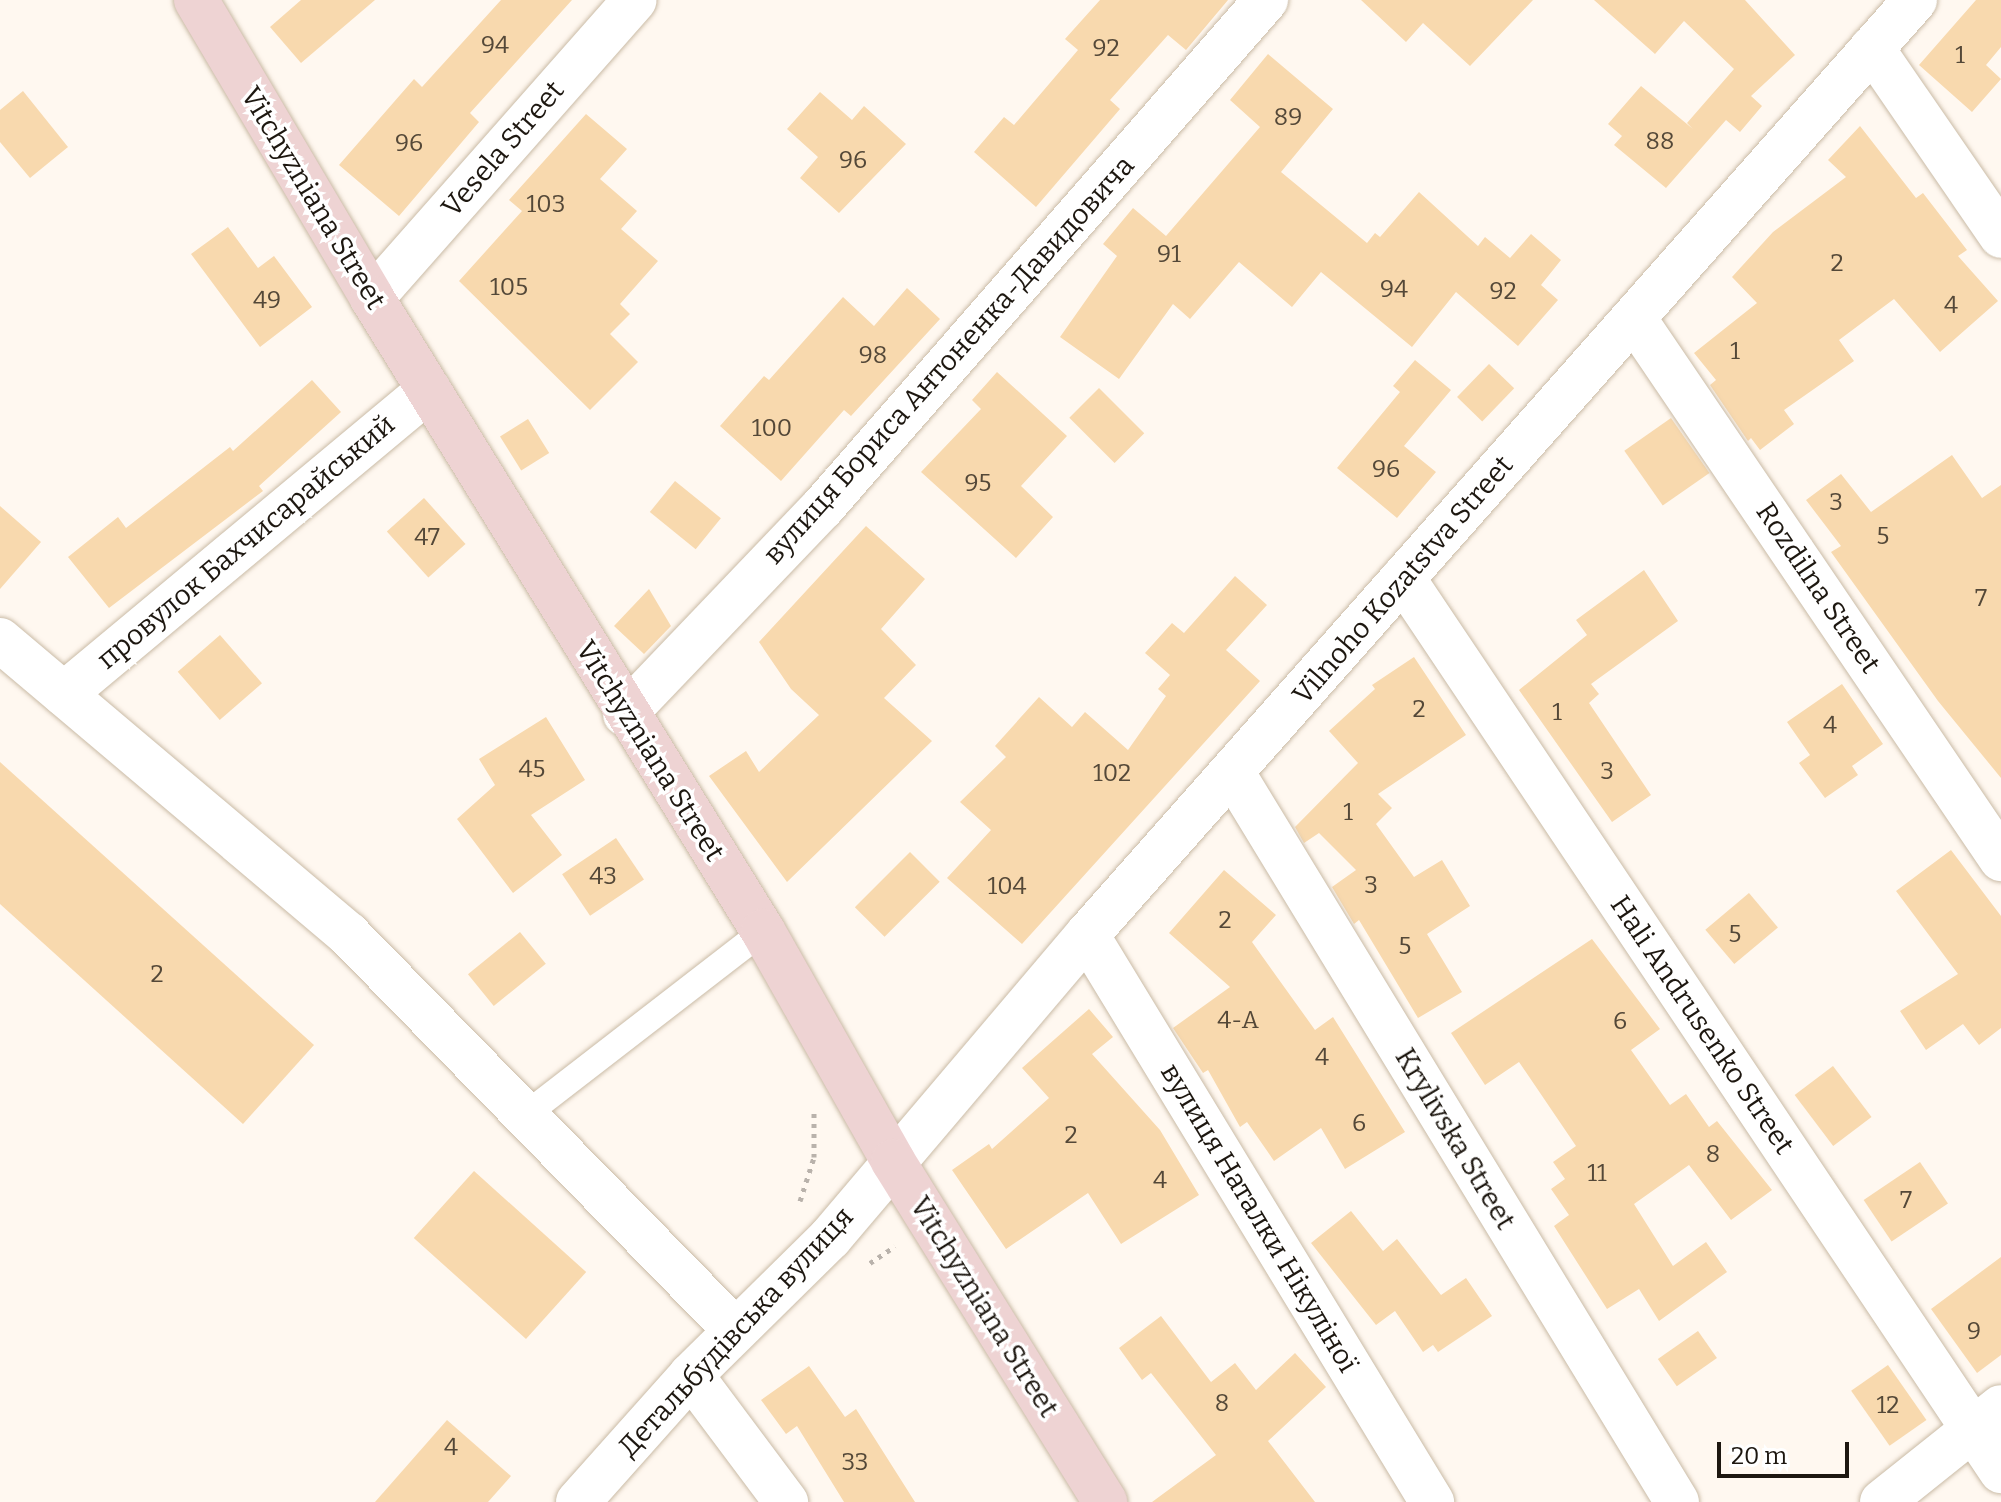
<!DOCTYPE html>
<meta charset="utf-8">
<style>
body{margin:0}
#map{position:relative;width:2001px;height:1502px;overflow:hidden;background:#fff8f0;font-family:Bitter,serif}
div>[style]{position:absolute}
.building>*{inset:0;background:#f8d9ae;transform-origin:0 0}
.path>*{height:5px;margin-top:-2.5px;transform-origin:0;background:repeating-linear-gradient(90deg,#b9b2ab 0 4px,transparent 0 10px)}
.roads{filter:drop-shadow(0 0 2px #cabba6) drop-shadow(0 0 2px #cabba6)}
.lane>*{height:26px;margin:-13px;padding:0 13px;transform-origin:13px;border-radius:13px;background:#fff}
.street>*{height:44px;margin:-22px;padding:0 22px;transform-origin:22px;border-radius:22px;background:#fff}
.secondary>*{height:44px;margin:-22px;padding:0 22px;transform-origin:22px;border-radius:22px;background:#eed3d3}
span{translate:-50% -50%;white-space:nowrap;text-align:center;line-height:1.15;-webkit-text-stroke:7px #fff;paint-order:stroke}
.number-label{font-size:24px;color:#544838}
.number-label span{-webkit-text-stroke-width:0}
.street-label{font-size:28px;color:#1d1710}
.scale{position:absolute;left:1717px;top:1442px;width:132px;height:36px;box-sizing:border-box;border:4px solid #1d1710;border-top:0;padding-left:10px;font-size:24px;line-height:28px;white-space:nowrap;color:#1d1710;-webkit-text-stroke:6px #fff;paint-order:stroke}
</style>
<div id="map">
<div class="building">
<i style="clip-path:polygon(301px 0,375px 0,301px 63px,270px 27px)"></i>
<i style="clip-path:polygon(501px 0,572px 0,470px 113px,479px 122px,399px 216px,339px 165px,414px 79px,422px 87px)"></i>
<i style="clip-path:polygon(1100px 0,1228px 0,1186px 50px,1168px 35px,1110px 100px,1120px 109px,1036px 207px,974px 152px,1004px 117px,1014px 125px,1078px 50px,1065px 39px)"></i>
<i style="clip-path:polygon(1361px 0,1533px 0,1470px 66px,1423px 23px,1406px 42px)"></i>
<i style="clip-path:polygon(1594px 0,1745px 0,1795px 55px,1751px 96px,1762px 106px,1740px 132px,1726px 120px,1666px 188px,1614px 145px,1622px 136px,1608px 124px,1641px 86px,1693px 129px,1687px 123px,1734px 69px,1684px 21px,1655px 54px)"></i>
<i style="clip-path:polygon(1976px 0,2001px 0,2001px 47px,1986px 65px,2001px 79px,1972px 112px,1919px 65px)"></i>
<i style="clip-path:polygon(1268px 54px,1333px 109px,1281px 172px,1367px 243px,1375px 233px,1380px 237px,1419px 192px,1478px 246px,1485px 237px,1510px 258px,1531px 234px,1561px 260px,1541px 285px,1558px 300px,1518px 346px,1456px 292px,1412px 347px,1321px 272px,1292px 307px,1239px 262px,1190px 319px,1173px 304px,1119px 379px,1060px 337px,1117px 256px,1103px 244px,1133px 208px,1166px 236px,1260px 127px,1230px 100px)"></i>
<i style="clip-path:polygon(23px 91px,68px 147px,30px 178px,0 142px,0 110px)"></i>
<i style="clip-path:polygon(820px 92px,852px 120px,864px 106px,906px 144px,839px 213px,800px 178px,818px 157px,787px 129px)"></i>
<i style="clip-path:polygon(586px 114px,627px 149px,600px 179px,637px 211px,621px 229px,658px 261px,620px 304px,630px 314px,610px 334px,638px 362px,590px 410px,459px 281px,522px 211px,509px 200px)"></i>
<i style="clip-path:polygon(1860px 126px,1916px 198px,1923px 193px,1967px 250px,1958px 256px,1998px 301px,1940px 352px,1894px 299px,1839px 340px,1854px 361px,1784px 410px,1794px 424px,1760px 450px,1751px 438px,1748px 441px,1710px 385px,1716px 380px,1694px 353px,1757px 303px,1732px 277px,1773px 232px,1846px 177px,1828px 160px)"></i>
<i style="clip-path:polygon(228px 227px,258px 268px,274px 256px,312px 307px,260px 347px,191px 254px)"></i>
<i style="clip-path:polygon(907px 288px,940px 319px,851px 416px,844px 410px,781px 481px,720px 426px,764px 376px,769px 380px,843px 297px,874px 326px)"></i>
<i style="clip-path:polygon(1415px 360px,1451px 390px,1404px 446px,1436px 472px,1397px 518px,1337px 468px,1400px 392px,1393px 386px)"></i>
<i style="left:1489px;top:364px;width:35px;height:46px;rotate:44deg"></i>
<i style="clip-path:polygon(997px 372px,1067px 436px,1021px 486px,1053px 517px,1016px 558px,921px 472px,981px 409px,972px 400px)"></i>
<i style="clip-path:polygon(312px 380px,341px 412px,259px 486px,263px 491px,109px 608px,68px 557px,118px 517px,126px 528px,230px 447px,233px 451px)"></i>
<i style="left:1099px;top:388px;width:64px;height:42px;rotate:45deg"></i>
<i style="left:1671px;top:418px;width:67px;height:57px;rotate:55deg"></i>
<i style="left:528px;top:419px;width:40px;height:33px;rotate:58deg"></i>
<i style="clip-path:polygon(1952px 455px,1982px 498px,2001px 485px,2001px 778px,1938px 701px,1831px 552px,1841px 546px,1806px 500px,1841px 474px,1871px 512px)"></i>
<i style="left:675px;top:481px;width:59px;height:40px;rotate:39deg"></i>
<i style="left:424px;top:498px;width:62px;height:50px;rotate:48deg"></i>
<i style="clip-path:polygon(0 506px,41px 542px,0 589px)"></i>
<i style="clip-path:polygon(866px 526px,925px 579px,881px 629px,916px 665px,884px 698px,932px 741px,787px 882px,709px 776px,746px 751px,759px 772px,819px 715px,791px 689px,759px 642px)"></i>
<i style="clip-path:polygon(1644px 570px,1678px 621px,1591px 684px,1599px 694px,1589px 703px,1651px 795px,1612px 822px,1519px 690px,1587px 635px,1576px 620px)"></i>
<i style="clip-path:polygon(1235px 576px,1267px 605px,1226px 650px,1260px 681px,1022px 944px,947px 878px,991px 830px,960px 802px,1006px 757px,995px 746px,1039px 697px,1072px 727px,1085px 712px,1128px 750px,1166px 696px,1158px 689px,1170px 675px,1145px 653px,1172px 623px,1184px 633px)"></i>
<i style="clip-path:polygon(649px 589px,671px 626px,644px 654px,614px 626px)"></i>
<i style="left:220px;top:635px;width:64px;height:56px;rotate:49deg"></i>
<i style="clip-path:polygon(1414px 657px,1466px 735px,1378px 794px,1392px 808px,1376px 824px,1414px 877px,1442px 860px,1470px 906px,1427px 934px,1462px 992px,1418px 1018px,1359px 920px,1354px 924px,1332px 887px,1356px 870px,1319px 833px,1304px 843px,1295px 827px,1358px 763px,1329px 731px,1375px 689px,1372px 685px)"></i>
<i style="clip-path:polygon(1842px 684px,1883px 744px,1852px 766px,1858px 775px,1825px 798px,1799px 763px,1810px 755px,1787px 722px)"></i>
<i style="clip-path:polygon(546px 717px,585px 780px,531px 815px,562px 855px,513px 893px,457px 819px,495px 785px,479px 759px)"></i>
<i style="clip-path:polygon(0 762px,314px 1045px,243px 1124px,0 904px)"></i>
<i style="left:616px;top:838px;width:50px;height:65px;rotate:56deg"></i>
<i style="clip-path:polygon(1951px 850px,2001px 916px,2001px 1028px,1979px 1045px,1963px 1024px,1926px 1050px,1900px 1011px,1958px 974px,1896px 891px)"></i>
<i style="left:910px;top:852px;width:42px;height:78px;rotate:45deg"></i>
<i style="clip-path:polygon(1224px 870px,1276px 915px,1252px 942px,1315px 1030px,1333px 1017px,1405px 1132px,1345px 1169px,1321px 1128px,1274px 1161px,1247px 1122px,1240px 1127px,1208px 1070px,1203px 1073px,1173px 1028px,1230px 987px,1169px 933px)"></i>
<i style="left:1749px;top:893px;width:45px;height:57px;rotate:50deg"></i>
<i style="left:520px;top:932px;width:41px;height:67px;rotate:51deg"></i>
<i style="clip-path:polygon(1592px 939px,1660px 1029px,1631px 1050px,1670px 1105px,1686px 1094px,1709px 1127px,1717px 1121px,1772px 1190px,1731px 1220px,1689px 1165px,1634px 1204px,1673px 1266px,1706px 1242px,1727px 1272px,1659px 1321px,1639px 1289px,1607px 1309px,1554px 1226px,1569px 1215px,1551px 1189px,1565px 1179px,1553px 1162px,1576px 1146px,1519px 1062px,1485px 1085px,1451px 1033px)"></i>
<i style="clip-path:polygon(1089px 1009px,1113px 1037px,1092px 1054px,1160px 1130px,1199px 1195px,1121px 1244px,1088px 1193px,1006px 1249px,952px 1170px,989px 1144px,992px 1149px,1049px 1098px,1022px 1068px)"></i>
<i style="left:1833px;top:1066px;width:64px;height:48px;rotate:53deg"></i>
<i style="left:1920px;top:1162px;width:50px;height:68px;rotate:56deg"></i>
<i style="left:474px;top:1171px;width:151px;height:90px;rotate:42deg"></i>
<i style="clip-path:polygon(1351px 1211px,1383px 1251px,1397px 1239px,1441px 1295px,1466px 1278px,1492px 1316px,1438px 1352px,1433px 1345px,1423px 1352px,1395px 1311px,1376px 1325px,1311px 1243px)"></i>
<i style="clip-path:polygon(2001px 1257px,2001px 1355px,1977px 1373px,1931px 1309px)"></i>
<i style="clip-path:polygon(1161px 1316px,1211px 1382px,1235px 1363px,1256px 1390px,1295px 1353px,1326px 1387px,1268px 1441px,1315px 1502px,1152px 1502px,1216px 1455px,1151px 1373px,1142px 1380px,1119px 1348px)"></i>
<i style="left:1698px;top:1331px;width:33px;height:49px;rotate:55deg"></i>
<i style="left:1888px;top:1365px;width:67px;height:45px;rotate:55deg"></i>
<i style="clip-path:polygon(809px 1366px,845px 1417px,856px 1409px,915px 1502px,844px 1502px,797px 1426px,786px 1434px,761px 1400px)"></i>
<i style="clip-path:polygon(447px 1420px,511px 1476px,488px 1502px,375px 1502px)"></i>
</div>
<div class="path">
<i style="left:800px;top:1201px;width:46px;rotate:-72.3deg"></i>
<i style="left:814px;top:1157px;width:44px;rotate:-90deg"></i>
<i style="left:870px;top:1263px;width:30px;rotate:-34deg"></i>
</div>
<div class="roads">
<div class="lane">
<i style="left:524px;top:1116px;width:302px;rotate:-37.7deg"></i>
</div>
<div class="street">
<i style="left:1872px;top:48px;width:228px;rotate:55.5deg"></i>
<i style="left:372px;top:298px;width:397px;rotate:-48.6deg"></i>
<i style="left:1634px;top:318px;width:654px;rotate:55.85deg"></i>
<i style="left:1403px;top:578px;width:1075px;rotate:56.19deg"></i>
<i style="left:0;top:640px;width:456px;rotate:40.2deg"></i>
<i style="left:348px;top:934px;width:554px;rotate:45.66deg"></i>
<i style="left:64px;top:694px;width:475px;rotate:-39.8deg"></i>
<i style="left:625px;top:714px;width:285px;rotate:-46.3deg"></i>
<i style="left:822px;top:508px;width:675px;rotate:-48.85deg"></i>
<i style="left:1234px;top:775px;width:851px;rotate:58.64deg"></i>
<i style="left:1087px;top:935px;width:664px;rotate:58.68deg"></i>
<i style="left:691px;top:1375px;width:159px;rotate:53.2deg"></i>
<i style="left:578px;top:1502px;width:170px;rotate:-48.3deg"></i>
<i style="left:691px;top:1375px;width:195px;rotate:-44.6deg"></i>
<i style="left:830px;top:1238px;width:397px;rotate:-49.7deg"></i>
<i style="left:1087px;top:935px;width:1249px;rotate:-48.47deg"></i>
<i style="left:1882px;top:1502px;width:152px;rotate:-38.6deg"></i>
</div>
<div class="secondary">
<i style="left:196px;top:0;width:346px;rotate:59.4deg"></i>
<i style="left:372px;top:298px;width:744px;rotate:58.3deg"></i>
<i style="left:763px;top:931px;width:264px;rotate:60.5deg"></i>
<i style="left:893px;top:1161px;width:402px;rotate:58.1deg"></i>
</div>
</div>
<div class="number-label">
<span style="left:495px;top:46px">94</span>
<span style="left:1106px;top:49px">92</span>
<span style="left:1960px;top:56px">1</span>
<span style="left:1288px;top:118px">89</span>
<span style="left:1660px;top:142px">88</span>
<span style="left:409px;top:144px">96</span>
<span style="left:853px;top:161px">96</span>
<span style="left:546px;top:205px">103</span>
<span style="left:1169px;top:255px">91</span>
<span style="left:1837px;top:264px">2</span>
<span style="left:509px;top:288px">105</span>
<span style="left:1394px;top:290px">94</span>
<span style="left:1503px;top:292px">92</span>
<span style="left:267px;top:301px">49</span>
<span style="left:1951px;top:306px">4</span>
<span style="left:1735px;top:352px">1</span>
<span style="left:873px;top:356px">98</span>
<span style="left:772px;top:429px">100</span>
<span style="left:1386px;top:470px">96</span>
<span style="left:978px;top:484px">95</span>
<span style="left:1836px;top:503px">3</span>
<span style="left:1883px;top:537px">5</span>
<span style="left:427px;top:538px">47</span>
<span style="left:1981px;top:599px">7</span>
<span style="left:1419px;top:710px">2</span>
<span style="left:1557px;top:713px">1</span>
<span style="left:1830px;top:726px">4</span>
<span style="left:532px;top:770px">45</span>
<span style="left:1607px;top:772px">3</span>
<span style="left:1112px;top:774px">102</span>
<span style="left:1348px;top:813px">1</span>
<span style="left:603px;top:877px">43</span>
<span style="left:1371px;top:886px">3</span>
<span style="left:1007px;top:887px">104</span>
<span style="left:1225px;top:921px">2</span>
<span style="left:1735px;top:935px">5</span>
<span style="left:1405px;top:947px">5</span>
<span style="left:157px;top:975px">2</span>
<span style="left:1238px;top:1021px">4-А</span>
<span style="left:1620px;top:1022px">6</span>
<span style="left:1322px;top:1058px">4</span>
<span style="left:1359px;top:1124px">6</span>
<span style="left:1071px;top:1136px">2</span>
<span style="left:1713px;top:1155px">8</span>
<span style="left:1597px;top:1174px">11</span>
<span style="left:1160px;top:1181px">4</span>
<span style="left:1906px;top:1201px">7</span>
<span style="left:1974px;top:1332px">9</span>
<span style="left:1222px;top:1404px">8</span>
<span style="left:1888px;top:1406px">12</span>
<span style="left:451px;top:1448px">4</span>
<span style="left:855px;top:1463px">33</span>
</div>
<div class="street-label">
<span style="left:503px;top:149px;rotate:-49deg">Vesela Street</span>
<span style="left:313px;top:198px;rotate:59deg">Vitchyzniana Street</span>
<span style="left:949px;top:360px;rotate:-48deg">вулиця Бориса Антоненка-Давидовича</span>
<span style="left:246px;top:542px;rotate:-40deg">провулок Бахчисарайський</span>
<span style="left:1403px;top:580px;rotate:-49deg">Vilnoho Kozatstva Street</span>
<span style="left:1818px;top:588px;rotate:56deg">Rozdilna Street</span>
<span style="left:650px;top:751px;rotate:58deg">Vitchyzniana Street</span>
<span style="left:1702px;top:1025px;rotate:56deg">Hali Andrusenko Street</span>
<span style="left:1455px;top:1139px;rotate:59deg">Krylivska Street</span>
<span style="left:1259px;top:1218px;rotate:59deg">вулиця Наталки Нікуліної</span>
<span style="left:984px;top:1307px;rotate:58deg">Vitchyzniana Street</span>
<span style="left:736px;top:1332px;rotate:-47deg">Детальбудівська вулиця</span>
</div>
<div class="scale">20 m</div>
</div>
